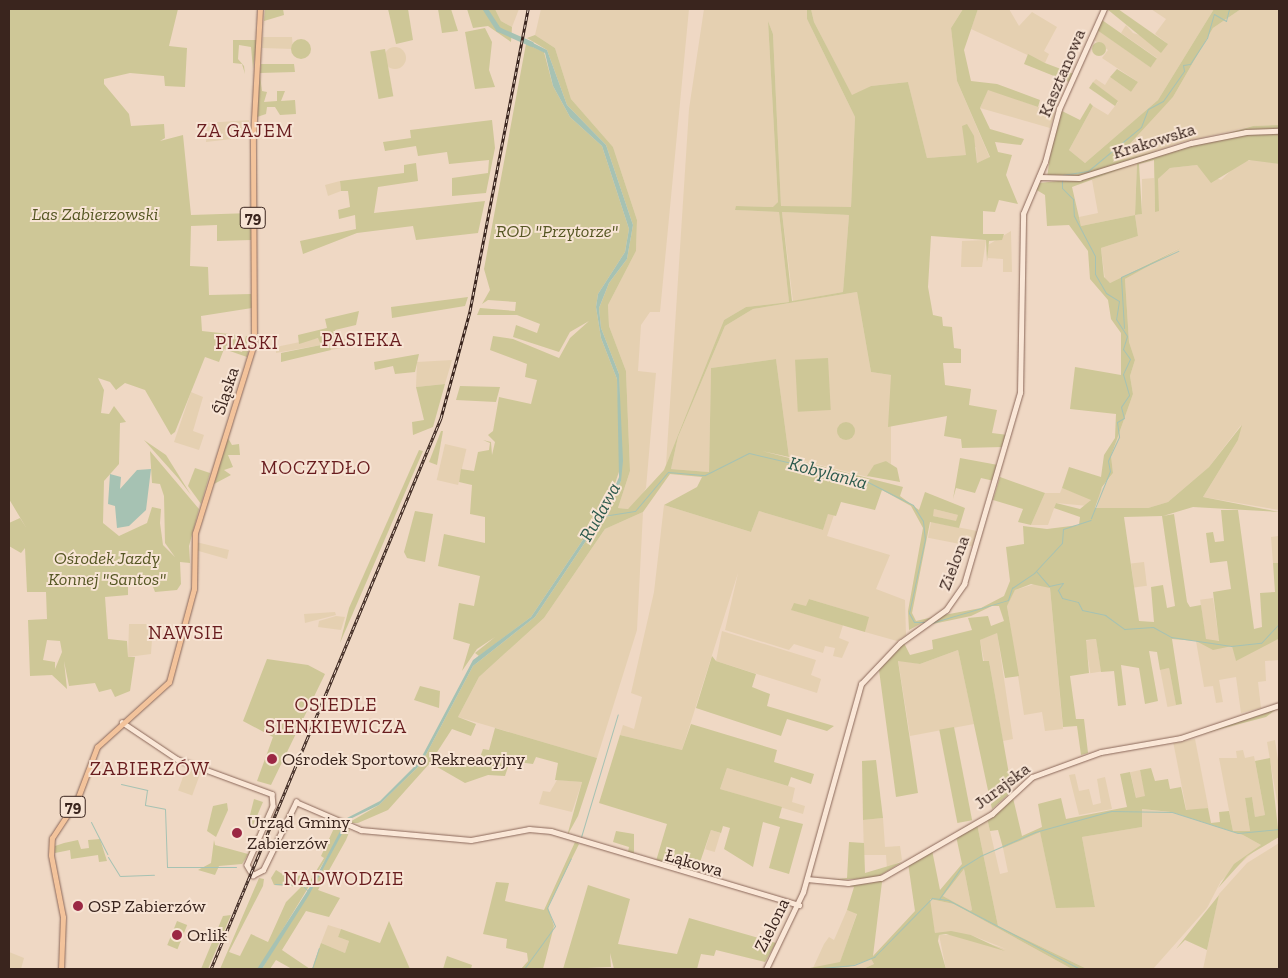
<!DOCTYPE html>
<meta charset="utf-8">
<style>
body{margin:0}
#map{position:relative;width:1288px;height:978px;overflow:hidden;background:#efd8c4;font-family:"Zilla Slab",serif}
div>[style]{position:absolute}
.farmland>*{inset:0;background:#e5d0b1;transform-origin:0 0}
.round{border-radius:50%}
.green>*{inset:0;background:#cec797;transform-origin:0 0}
.water>*{inset:0;background:#a6c2b3}
.stream>*{height:1px;margin:-0.5px;padding:0 0.5px;transform-origin:0.5px;border-radius:0.5px;background:#a6c2b3}
.river>*{height:5px;margin:-2.5px;padding:0 2.5px;transform-origin:2.5px;border-radius:2.5px;background:#a6c2b3}
.roads{filter:drop-shadow(0 0 1px #8b685a) drop-shadow(0 0 1px #8b685a)}
.minor>*{height:4.5px;margin:-2.25px;padding:0 2.25px;transform-origin:2.25px;border-radius:2.25px;background:#fae7d7}
.major>*{height:5px;margin:-2.5px;padding:0 2.5px;transform-origin:2.5px;border-radius:2.5px;background:#f3c39b}
.rail>*{height:3px;margin-top:-1.5px;transform-origin:0;background:repeating-linear-gradient(90deg,#f7e4d4 0 4px,#3a251e 0 8px);box-sizing:border-box;border-block:1px solid #3a251e}
.dots>*{width:14px;height:14px;translate:-50% -50%;box-sizing:border-box;border:2px solid #f7e4d4;border-radius:50%}
span{translate:-50% -50%;white-space:nowrap;text-align:center;line-height:1.15;-webkit-text-stroke:4px #f7e4d4;paint-order:stroke}
.shield-label span{padding:1px 4px;background:#f7e4d4;border:1px solid;border-radius:4px;-webkit-text-stroke-width:0}
.shield-label{font-size:16px;color:#3a251e;font-weight:700}
.street-label{font-size:18px;color:#3a251e}
.park-label{font-size:18px;color:#565724;font-style:italic}
.poi-label{font-size:18px;color:#3a251e}
.left{translate:0 -50%;text-align:left}
.neighbourhood-label{font-size:19px;color:#681c1e;letter-spacing:1px}
.water-label{font-size:19px;color:#2d5a4d;font-style:italic}
.quarter-label{font-size:20px;color:#681c1e;letter-spacing:1px}
.frame{position:absolute;inset:0;border:10px solid #3a251e;pointer-events:none}
</style>
<div id="map">
<div class="farmland">
<i style="clip-path:polygon(495px 9px,519px 9px,512px 27px,501px 21px)"></i>
<i style="clip-path:polygon(541px 9px,689px 9px,660px 312px,650px 312px,641px 325px,638px 371px,656px 373px,646px 488px,636px 505px,628px 509px,618px 508px,630px 471px,626px 371px,609px 326px,608px 305px,636px 251px,637px 220px,613px 147px,571px 99px,555px 48px,535px 35px)"></i>
<i style="clip-path:polygon(704px 9px,807px 9px,807px 19px,855px 117px,851px 208px,781px 206px,773px 34px,768px 21px,778px 202px,774px 207px,736px 206px,736px 210px,779px 212px,789px 302px,746px 307px,724px 320px,666px 465px,689px 109px)"></i>
<i style="clip-path:polygon(811px 9px,963px 9px,951px 28px,957px 81px,990px 158px,977px 163px,976px 147px,967px 149px,966px 155px,927px 158px,908px 82px,871px 86px,852px 96px,814px 22px)"></i>
<i style="clip-path:polygon(978px 9px,1009px 9px,1019px 26px,1032px 12px,1057px 27px,1044px 51px,1049px 54px,1045px 63px,971px 29px)"></i>
<i style="clip-path:polygon(1151px 9px,1214px 9px,1158px 100px,1085px 163px,1069px 150px,1093px 106px,1108px 115px,1118px 102px,1093px 82px,1096px 79px,1105px 85px,1110px 77px,1131px 92px,1138px 82px,1102px 58px,1108px 50px,1094px 40px,1098px 30px,1150px 67px,1157px 58px,1121px 33px,1126px 25px,1133px 33px,1168px 44px,1155px 34px,1166px 19px)"></i>
<i style="clip-path:polygon(1241px 9px,1279px 9px,1279px 125px,1253px 126px,1183px 142px,1115px 164px,1113px 158px,1173px 97px,1213px 28px)"></i>
<i style="clip-path:polygon(263px 37px,292px 37px,293px 49px,262px 48px)"></i>
<i class="round" style="left:384px;top:47px;width:22px;height:22px"></i>
<i style="clip-path:polygon(988px 89px,1055px 113px,1050px 128px,980px 108px)"></i>
<i style="clip-path:polygon(249px 120px,249px 137px,206px 142px,207px 123px)"></i>
<i style="clip-path:polygon(1255px 159px,1279px 164px,1279px 510px,1203px 497px,1238px 440px,1241px 425px,1209px 467px,1168px 502px,1148px 508px,1097px 509px,1098px 494px,1113px 473px,1111px 456px,1133px 394px,1130px 376px,1135px 360px,1129px 342px,1125px 279px,1180px 248px,1110px 283px,1105px 280px,1101px 248px,1138px 236px,1135px 215px,1081px 226px,1079px 217px,1098px 213px,1092px 180px,1137px 162px,1135px 215px,1142px 214px,1142px 179px,1154px 178px,1155px 211px,1158px 179px,1170px 168px,1197px 165px,1206px 175px,1221px 180px,1239px 163px)"></i>
<i style="clip-path:polygon(340px 181px,341px 191px,328px 196px,325px 185px)"></i>
<i style="clip-path:polygon(782px 212px,849px 215px,843px 292px,793px 301px)"></i>
<i style="clip-path:polygon(1011px 231px,1012px 272px,1003px 272px,1003px 259px,988px 258px,988px 245px)"></i>
<i style="clip-path:polygon(986px 240px,982px 267px,961px 267px,962px 241px)"></i>
<i style="clip-path:polygon(857px 292px,871px 372px,891px 375px,891px 464px,886px 461px,868px 477px,789px 457px,776px 359px,711px 368px,709px 472px,671px 469px,678px 437px,725px 326px,753px 309px)"></i>
<i style="clip-path:polygon(355px 336px,356px 345px,331px 350px,328px 343px)"></i>
<i style="clip-path:polygon(319px 338px,321px 345px,276px 353px,276px 347px)"></i>
<i style="clip-path:polygon(452px 360px,445px 384px,416px 387px,417px 362px)"></i>
<i style="clip-path:polygon(191px 392px,203px 397px,193px 431px,204px 435px,199px 450px,174px 442px)"></i>
<i style="left:445px;top:444px;width:22px;height:37px;rotate:13deg"></i>
<i style="clip-path:polygon(1062px 488px,1091px 499px,1088px 506px,1056px 503px,1048px 525px,1031px 525px,1045px 493px,1060px 493px)"></i>
<i style="clip-path:polygon(664px 505px,751px 532px,759px 511px,823px 530px,828px 513px,834px 515px,827px 536px,890px 555px,876px 589px,905px 600px,906px 635px,897px 641px,865px 632px,868px 617px,809px 599px,807px 607px,792px 610px,843px 625px,839px 638px,849px 642px,842px 658px,833px 656px,835px 648px,825px 646px,823px 653px,794px 644px,789px 650px,725px 630px,738px 573px,682px 750px,620px 735px,623px 725px,634px 729px,642px 697px,631px 693px,654px 592px)"></i>
<i style="left:934px;top:509px;width:25px;height:7px;rotate:14deg"></i>
<i style="clip-path:polygon(643px 512px,637px 630px,597px 758px,458px 717px,479px 677px,544px 618px,605px 529px)"></i>
<i style="left:931px;top:522px;width:47px;height:16px;rotate:11deg"></i>
<i style="clip-path:polygon(1278px 536px,1279px 563px,1273px 563px,1271px 537px)"></i>
<i style="clip-path:polygon(196px 542px,229px 550px,227px 559px,195px 550px)"></i>
<i style="left:1144px;top:562px;width:24px;height:13px;rotate:83deg"></i>
<i style="clip-path:polygon(1038px 583px,1050px 588px,1063px 729px,1045px 731px,1042px 712px,1024px 715px,1007px 605px,1015px 590px)"></i>
<i style="left:1213px;top:598px;width:43px;height:13px;rotate:82deg"></i>
<i style="clip-path:polygon(335px 612px,336px 615px,305px 623px,304px 614px)"></i>
<i style="clip-path:polygon(336px 616px,345px 617px,341px 630px,318px 627px,319px 621px)"></i>
<i style="clip-path:polygon(129px 624px,153px 624px,151px 654px,128px 657px)"></i>
<i style="clip-path:polygon(722px 631px,816px 660px,811px 675px,821px 679px,817px 693px,716px 661px)"></i>
<i style="clip-path:polygon(997px 632px,1013px 739px,1003px 741px,989px 661px,984px 661px,980px 640px)"></i>
<i style="clip-path:polygon(1278px 638px,1279px 660px,1265px 661px,1266px 681px,1258px 682px,1261px 708px,1241px 713px,1236px 677px,1219px 680px,1223px 702px,1216px 703px,1213px 686px,1204px 687px,1196px 641px,1233px 646px,1236px 660px)"></i>
<i style="left:1096px;top:639px;width:33px;height:11px;rotate:81deg"></i>
<i style="clip-path:polygon(958px 650px,974px 724px,910px 736px,898px 660px,920px 664px)"></i>
<i style="left:1169px;top:668px;width:38px;height:9px;rotate:79deg"></i>
<i style="left:1195px;top:739px;width:70px;height:22px;rotate:79deg"></i>
<i style="clip-path:polygon(1275px 740px,1279px 767px,1279px 813px,1267px 742px)"></i>
<i style="clip-path:polygon(1243px 750px,1245px 758px,1254px 756px,1265px 815px,1255px 817px,1252px 797px,1245px 798px,1250px 831px,1233px 831px,1219px 758px,1237px 758px,1236px 751px)"></i>
<i style="left:187px;top:766px;width:15px;height:26px;rotate:20deg"></i>
<i style="clip-path:polygon(727px 768px,795px 788px,792px 802px,805px 806px,803px 814px,720px 789px)"></i>
<i style="left:1140px;top:770px;width:27px;height:10px;rotate:77deg"></i>
<i style="clip-path:polygon(1075px 774px,1079px 791px,1089px 789px,1093px 805px,1101px 803px,1097px 779px,1105px 777px,1112px 809px,1079px 815px,1069px 775px)"></i>
<i style="clip-path:polygon(557px 780px,582px 782px,572px 812px,539px 804px,543px 791px,550px 792px)"></i>
<i style="clip-path:polygon(1141px 809px,1171px 812px,1243px 835px,1261px 845px,1221px 881px,1207px 908px,1153px 969px,1087px 969px,998px 926px,977px 824px,987px 818px,1000px 874px,1008px 872px,1003px 848px,1040px 831px,1056px 907px,1095px 907px,1082px 837px,1142px 827px)"></i>
<i style="clip-path:polygon(883px 818px,885px 847px,900px 846px,902px 860px,887px 869px,886px 855px,864px 855px,863px 820px)"></i>
<i style="left:711px;top:830px;width:10px;height:20px;rotate:17deg"></i>
<i style="clip-path:polygon(1279px 843px,1279px 969px,1203px 969px,1219px 894px,1247px 863px)"></i>
<i style="clip-path:polygon(964px 869px,972px 910px,970px 912px,943px 896px)"></i>
<i style="clip-path:polygon(929px 899px,954px 904px,1072px 969px,946px 969px,939px 935px,960px 935px,1006px 949px,971px 935px,935px 933px)"></i>
<i style="clip-path:polygon(847px 910px,857px 913px,840px 963px,813px 968px,824px 944px,829px 937px,834px 940px)"></i>
<i style="clip-path:polygon(328px 925px,341px 929px,338px 937px,349px 941px,345px 953px,321px 943px)"></i>
<i style="clip-path:polygon(9px 952px,24px 958px,21px 969px,9px 969px)"></i>
<i style="clip-path:polygon(871px 959px,874px 964px,863px 969px,817px 969px)"></i>
</div>
<div class="green">
<i style="clip-path:polygon(evenodd,9px 9px,178px 9px,169px 46px,187px 48px,185px 87px,165px 86px,164px 76px,130px 73px,104px 79px,104px 84px,129px 114px,131px 126px,164px 124px,165px 138px,160px 141px,183px 135px,191px 215px,251px 213px,251px 240px,217px 241px,217px 225px,191px 226px,190px 266px,208px 267px,209px 295px,251px 294px,252px 308px,201px 316px,202px 331px,238px 335px,235px 350px,242px 352px,246px 336px,251px 337px,247px 357px,224px 349px,219px 362px,205px 357px,175px 432px,171px 435px,145px 390px,125px 383px,116px 390px,110px 382px,98px 378px,104px 390px,101px 413px,109px 414px,114px 406px,126px 422px,120px 423px,119px 464px,104px 481px,103px 523px,119px 536px,147px 523px,152px 507px,161px 509px,160px 523px,163px 545px,175px 557px,165px 543px,164px 496px,160px 484px,152px 483px,150px 451px,199px 509px,189px 546px,190px 563px,180px 562px,181px 584px,177px 590px,155px 592px,152px 584px,128px 587px,128px 595px,105px 597px,108px 639px,127px 641px,128px 657px,135px 657px,130px 691px,115px 697px,111px 689px,99px 692px,95px 683px,69px 686px,64px 661px,67px 689px,52px 675px,30px 676px,28px 620px,47px 619px,46px 592px,27px 592px,25px 548px,21px 553px,9px 546px,9px 523px,20px 518px,27px 529px,9px 499px,9px 9px,47px 640px,60px 641px,62px 652px,55px 669px,55px 662px,43px 660px,47px 640px)"></i>
<i style="clip-path:polygon(265px 9px,283px 9px,284px 15px,264px 21px)"></i>
<i style="clip-path:polygon(388px 9px,408px 9px,413px 40px,396px 44px)"></i>
<i style="clip-path:polygon(438px 9px,451px 9px,458px 31px,442px 33px)"></i>
<i style="clip-path:polygon(467px 9px,495px 9px,501px 21px,512px 27px,511px 42px,488px 26px,473px 28px)"></i>
<i style="clip-path:polygon(evenodd,807px 9px,811px 9px,814px 22px,852px 95px,871px 86px,908px 82px,927px 158px,966px 155px,962px 126px,967px 124px,974px 136px,977px 163px,990px 157px,957px 81px,951px 28px,963px 9px,978px 9px,964px 50px,971px 81px,997px 84px,1040px 100px,1038px 107px,988px 90px,980px 108px,990px 129px,1024px 139px,1021px 145px,995px 142px,998px 152px,1012px 155px,1006px 175px,1018px 204px,999px 200px,995px 212px,983px 211px,983px 234px,1004px 234px,1002px 240px,989px 241px,987px 262px,986px 240px,931px 236px,928px 287px,933px 315px,942px 317px,943px 326px,952px 327px,954px 348px,961px 349px,961px 363px,943px 363px,945px 385px,971px 389px,969px 405px,997px 410px,992px 433px,1008px 435px,1003px 447px,962px 448px,961px 439px,944px 436px,947px 416px,888px 427px,891px 375px,871px 372px,857px 292px,753px 309px,725px 326px,678px 437px,671px 469px,709px 472px,711px 368px,776px 359px,789px 457px,762px 451px,903px 487px,900px 496px,919px 510px,925px 492px,965px 508px,959px 528px,930px 522px,912px 613px,916px 621px,933px 617px,909px 630px,908px 611px,923px 528px,911px 506px,882px 490px,875px 510px,841px 502px,836px 516px,828px 514px,823px 530px,759px 511px,751px 532px,664px 505px,697px 487px,702px 477px,670px 474px,643px 512px,605px 529px,544px 618px,479px 677px,458px 717px,476px 724px,471px 736px,452px 729px,430px 763px,388px 810px,358px 823px,348px 823px,379px 805px,421px 764px,473px 666px,535px 617px,602px 517px,611px 516px,604px 514px,621px 481px,619px 374px,601px 328px,599px 308px,609px 283px,627px 259px,633px 225px,606px 145px,567px 105px,547px 50px,527px 38px,535px 35px,555px 48px,571px 99px,613px 147px,637px 220px,636px 251px,608px 305px,609px 326px,626px 371px,630px 471px,618px 508px,628px 509px,664px 470px,724px 320px,746px 307px,789px 302px,779px 212px,735px 210px,736px 206px,773px 207px,778px 202px,768px 21px,773px 34px,781px 206px,851px 207px,855px 117px,807px 19px,807px 9px,782px 212px,849px 215px,843px 292px,792px 301px,782px 212px,807px 9px,934px 509px,958px 515px,956px 521px,933px 516px,934px 509px)"></i>
<i style="clip-path:polygon(1107px 9px,1118px 9px,1168px 44px,1161px 53px)"></i>
<i style="clip-path:polygon(1214px 9px,1241px 9px,1213px 28px,1173px 97px,1113px 162px,1202px 140px,1080px 177px,1047px 178px,1053px 134px,1062px 111px,1080px 120px,1090px 103px,1093px 106px,1069px 150px,1085px 163px,1158px 100px)"></i>
<i style="left:1102px;top:20px;width:67px;height:11px;rotate:35deg"></i>
<i style="clip-path:polygon(485px 28px,492px 42px,489px 70px,495px 87px,475px 89px,465px 32px)"></i>
<i class="round" style="left:291px;top:39px;width:20px;height:20px"></i>
<i style="clip-path:polygon(233px 40px,257px 40px,253px 69px,251px 47px,239px 45px,238px 59px,244px 66px,245px 74px,242px 64px,233px 63px)"></i>
<i class="round" style="left:1092px;top:42px;width:14px;height:14px"></i>
<i style="clip-path:polygon(526px 44px,544px 52px,553px 86px,570px 117px,602px 146px,629px 229px,625px 252px,598px 294px,596px 307px,601px 338px,617px 379px,621px 466px,609px 501px,531px 617px,479px 656px,475px 653px,495px 637px,477px 649px,462px 671px,470px 644px,453px 639px,459px 603px,474px 606px,480px 576px,438px 566px,444px 534px,485px 543px,485px 517px,470px 514px,472px 485px,459px 482px,461px 469px,474px 471px,478px 452px,489px 450px,490px 443px,483px 440px,491px 442px,492px 455px,495px 442px,488px 435px,493px 431px,499px 397px,531px 404px,537px 380px,525px 377px,527px 364px,490px 350px,493px 336px,513px 339px,559px 358px,570px 338px,589px 321px,570px 332px,559px 352px,513px 337px,516px 325px,537px 333px,540px 324px,517px 315px,477px 315px,480px 308px,515px 311px,516px 302px,488px 300px,482px 304px,490px 290px,484px 269px)"></i>
<i style="left:385px;top:49px;width:48px;height:15px;rotate:80deg"></i>
<i style="clip-path:polygon(1028px 54px,1045px 63px,1074px 74px,1069px 82px,1024px 64px)"></i>
<i style="clip-path:polygon(261px 64px,294px 64px,295px 72px,260px 73px)"></i>
<i style="clip-path:polygon(1117px 69px,1138px 82px,1131px 92px,1110px 77px)"></i>
<i style="clip-path:polygon(260px 75px,262px 91px,267px 92px,264px 102px,277px 101px,277px 91px,285px 91px,281px 101px,295px 100px,296px 114px,280px 115px,275px 107px,267px 107px,266px 114px,257px 117px)"></i>
<i style="clip-path:polygon(1093px 82px,1118px 101px,1115px 106px,1089px 88px)"></i>
<i style="clip-path:polygon(492px 120px,495px 148px,486px 193px,452px 196px,452px 178px,488px 173px,489px 160px,449px 164px,447px 152px,418px 156px,416px 146px,385px 151px,383px 142px,411px 138px,410px 130px)"></i>
<i style="clip-path:polygon(1279px 125px,1279px 131px,1218px 136px,1253px 126px)"></i>
<i style="clip-path:polygon(evenodd,1248px 134px,1279px 134px,1279px 164px,1249px 160px,1211px 183px,1197px 165px,1170px 168px,1158px 179px,1159px 211px,1155px 212px,1154px 160px,1139px 164px,1142px 214px,1135px 215px,1138px 236px,1101px 248px,1104px 277px,1110px 283px,1181px 248px,1125px 279px,1129px 342px,1135px 360px,1130px 376px,1133px 394px,1111px 456px,1113px 473px,1102px 487px,1095px 508px,1148px 508px,1168px 502px,1209px 467px,1242px 425px,1238px 440px,1203px 497px,1279px 512px,1193px 507px,1163px 516px,1174px 514px,1187px 602px,1190px 607px,1201px 605px,1206px 639px,1219px 641px,1213px 592px,1231px 589px,1227px 561px,1210px 563px,1206px 533px,1213px 532px,1215px 542px,1224px 541px,1221px 510px,1238px 510px,1254px 629px,1262px 627px,1260px 593px,1275px 592px,1273px 563px,1279px 563px,1279px 662px,1278px 639px,1236px 661px,1232px 646px,1213px 650px,1196px 641px,1172px 639px,1182px 704px,1176px 705px,1169px 668px,1160px 670px,1157px 652px,1149px 651px,1158px 701px,1145px 704px,1139px 668px,1121px 665px,1126px 705px,1118px 706px,1114px 671px,1101px 672px,1096px 639px,1086px 640px,1089px 673px,1070px 676px,1076px 719px,1084px 719px,1088px 753px,1081px 755px,1077px 726px,1063px 727px,1050px 588px,1031px 584px,1015px 590px,1007px 606px,1019px 676px,1005px 678px,997px 633px,980px 640px,983px 661px,989px 661px,1012px 791px,992px 809px,958px 650px,920px 664px,898px 661px,918px 793px,896px 797px,879px 670px,904px 643px,910px 655px,933px 649px,932px 640px,972px 630px,968px 618px,988px 616px,991px 626px,1004px 621px,999px 606px,992px 606px,971px 616px,928px 625px,944px 615px,981px 608px,1004px 596px,1010px 581px,1006px 547px,1024px 544px,1023px 526px,1047px 529px,1079px 525px,1080px 517px,1054px 508px,1056px 503px,1080px 509px,1091px 500px,1062px 488px,1069px 467px,1101px 477px,1104px 455px,1115px 438px,1116px 414px,1070px 409px,1075px 367px,1121px 375px,1121px 333px,1111px 319px,1108px 300px,1090px 279px,1088px 251px,1069px 225px,1047px 226px,1045px 195px,1035px 189px,1039px 183px,1087px 178px,1188px 146px,1248px 134px,1137px 163px,1135px 215px,1081px 226px,1072px 187px,1137px 163px,1248px 134px,1162px 516px,1175px 606px,1167px 608px,1163px 585px,1151px 587px,1154px 622px,1139px 621px,1124px 517px,1162px 516px)"></i>
<i style="clip-path:polygon(416px 163px,418px 181px,378px 187px,374px 213px,485px 201px,478px 233px,416px 240px,413px 226px,357px 233px,303px 254px,300px 241px,356px 229px,355px 215px,339px 219px,338px 210px,350px 207px,348px 191px,341px 191px,340px 181px,404px 173px,404px 165px)"></i>
<i style="clip-path:polygon(468px 297px,465px 306px,392px 318px,391px 307px)"></i>
<i style="clip-path:polygon(359px 311px,356px 325px,335px 330px,337px 340px,329px 343px,331px 350px,281px 362px,281px 353px,321px 345px,318px 338px,299px 344px,298px 335px,327px 328px,325px 319px)"></i>
<i style="clip-path:polygon(419px 354px,415px 372px,395px 374px,393px 366px,375px 370px,374px 362px)"></i>
<i style="left:828px;top:358px;width:52px;height:33px;rotate:87deg"></i>
<i style="clip-path:polygon(445px 384px,433px 427px,413px 435px,412px 422px,424px 420px,416px 387px)"></i>
<i style="clip-path:polygon(460px 386px,500px 387px,496px 402px,456px 400px)"></i>
<i class="round" style="left:837px;top:422px;width:18px;height:18px"></i>
<i style="clip-path:polygon(441px 431px,443px 431px,437px 465px,429px 462px)"></i>
<i style="clip-path:polygon(228px 438px,232px 445px,239px 444px,240px 455px,228px 455px,233px 467px,224px 470px,231px 475px,214px 484px)"></i>
<i style="clip-path:polygon(144px 440px,166px 455px,191px 495px,178px 478px)"></i>
<i style="clip-path:polygon(419px 450px,423px 451px,340px 643px,349px 608px)"></i>
<i style="clip-path:polygon(960px 458px,998px 465px,994px 481px,981px 478px,975px 493px,956px 488px,953px 499px)"></i>
<i style="clip-path:polygon(886px 461px,897px 468px,900px 482px,867px 476px,874px 465px)"></i>
<i style="clip-path:polygon(195px 468px,210px 473px,201px 504px,188px 486px)"></i>
<i style="clip-path:polygon(1000px 477px,1045px 493px,1031px 525px,1018px 522px,1023px 509px,993px 500px)"></i>
<i style="clip-path:polygon(415px 511px,433px 514px,425px 562px,407px 558px,404px 552px)"></i>
<i style="clip-path:polygon(809px 599px,869px 617px,865px 632px,791px 610px,794px 603px,806px 606px)"></i>
<i style="clip-path:polygon(712px 656px,716px 661px,756px 674px,752px 687px,770px 694px,767px 706px,834px 726px,827px 731px,787px 719px,781px 736px,696px 708px)"></i>
<i style="clip-path:polygon(267px 659px,308px 665px,325px 674px,271px 785px,257px 781px,273px 737px,243px 721px)"></i>
<i style="clip-path:polygon(420px 686px,440px 691px,439px 708px,414px 700px)"></i>
<i style="clip-path:polygon(1279px 707px,1266px 717px,1186px 738px,1266px 713px)"></i>
<i style="clip-path:polygon(691px 724px,777px 750px,774px 762px,814px 774px,811px 784px,791px 777px,788px 786px,727px 768px,720px 789px,782px 807px,779px 818px,803px 824px,789px 874px,769px 868px,780px 827px,763px 822px,753px 867px,724px 849px,730px 828px,723px 826px,721px 833px,711px 830px,696px 874px,656px 861px,667px 824px,599px 803px,620px 735px,682px 750px)"></i>
<i style="left:954px;top:727px;width:95px;height:15px;rotate:79deg"></i>
<i style="clip-path:polygon(495px 728px,597px 758px,578px 816px,567px 836px,582px 782px,555px 780px,558px 763px,536px 757px,533px 764px,510px 761px,505px 776px,488px 775px,465px 783px,432px 764px,439px 755px,477px 766px,483px 749px,489px 750px)"></i>
<i style="clip-path:polygon(1270px 758px,1279px 837px,1247px 856px,1218px 888px,1234px 864px,1261px 845px,1243px 835px,1171px 812px,1142px 809px,1142px 827px,1082px 837px,1095px 907px,1056px 908px,1040px 832px,1003px 848px,998px 830px,990px 831px,987px 818px,1013px 798px,1022px 836px,1042px 827px,1038px 804px,1061px 798px,1066px 819px,1127px 807px,1120px 774px,1130px 772px,1136px 798px,1145px 796px,1140px 770px,1151px 768px,1155px 781px,1168px 779px,1170px 789px,1181px 787px,1186px 810px,1208px 808px,1211px 823px,1220px 822px,1219px 812px,1229px 811px,1233px 831px,1250px 831px,1245px 798px,1252px 797px,1255px 817px,1265px 815px,1255px 761px)"></i>
<i style="clip-path:polygon(876px 760px,883px 818px,863px 820px,862px 761px)"></i>
<i style="clip-path:polygon(254px 799px,263px 802px,253px 825px,248px 823px)"></i>
<i style="clip-path:polygon(227px 803px,228px 810px,216px 837px,207px 831px,213px 806px)"></i>
<i style="clip-path:polygon(336px 824px,343px 826px,333px 847px,261px 965px,257px 969px,220px 969px,259px 878px,264px 879px,263px 886px,229px 952px,240px 956px,251px 934px,268px 942px,286px 902px,301px 887px,274px 885px,271px 878px,276px 870px,295px 882px,299px 875px,310px 881px,324px 858px,321px 856px)"></i>
<i style="clip-path:polygon(evenodd,977px 824px,998px 926px,1087px 969px,1072px 969px,954px 904px,930px 899px,935px 933px,951px 931px,971px 935px,1005px 951px,946px 934px,939px 935px,938px 941px,946px 969px,863px 969px,874px 964px,871px 959px,848px 967px,805px 969px,840px 962px,857px 914px,847px 910px,854px 887px,844px 885px,871px 883px,894px 872px,882px 882px,873px 956px,915px 911px,908px 863px,932px 850px,940px 890px,962px 864px,956px 836px,977px 824px,964px 869px,972px 910px,970px 911px,943px 896px,964px 869px)"></i>
<i style="clip-path:polygon(345px 828px,350px 830px,346px 840px,318px 890px,340px 898px,329px 917px,306px 911px,282px 950px,310px 969px,292px 969px,276px 960px,270px 969px,262px 969px)"></i>
<i style="clip-path:polygon(260px 829px,261px 830px,255px 844px,242px 864px,219px 866px,215px 875px,198px 870px,211px 863px,214px 840px,215px 845px,248px 854px)"></i>
<i style="clip-path:polygon(616px 831px,634px 834px,634px 854px,628px 852px,629px 847px,613px 842px)"></i>
<i style="clip-path:polygon(100px 839px,107px 861px,99px 862px,98px 855px,71px 859px,70px 850px,55px 853px,55px 846px,64px 843px,78px 840px,81px 849px,89px 848px,88px 840px)"></i>
<i style="clip-path:polygon(575px 842px,579px 844px,548px 907px,554px 926px,543px 969px,521px 969px,528px 961px,527px 953px,506px 948px,507px 939px,483px 934px,496px 882px,509px 883px,505px 901px,544px 910px)"></i>
<i style="clip-path:polygon(849px 842px,864px 843px,865px 873px,902px 862px,876px 878px,832px 880px,847px 878px)"></i>
<i style="clip-path:polygon(588px 885px,630px 899px,618px 944px,677px 954px,689px 918px,776px 943px,765px 962px,716px 950px,714px 956px,701px 954px,697px 969px,614px 969px,610px 953px,611px 967px,563px 969px)"></i>
<i style="clip-path:polygon(1219px 895px,1207px 950px,1185px 940px,1176px 949px)"></i>
<i style="clip-path:polygon(231px 915px,208px 969px,201px 969px,223px 916px)"></i>
<i style="left:177px;top:921px;width:11px;height:26px;rotate:22deg"></i>
<i style="clip-path:polygon(389px 921px,410px 969px,312px 969px,321px 943px,345px 953px,349px 941px,338px 937px,341px 929px,380px 943px)"></i>
<i style="clip-path:polygon(447px 956px,472px 965px,471px 969px,443px 969px)"></i>
</div>
<div class="water">
<i style="clip-path:polygon(527px 40px,547px 50px,567px 105px,606px 145px,633px 225px,627px 259px,609px 283px,599px 308px,601px 328px,619px 374px,623px 461px,621px 481px,608px 508px,535px 617px,473px 666px,421px 764px,379px 805px,350px 819px,309px 895px,262px 969px,257px 969px,315px 879px,347px 818px,380px 801px,419px 762px,473px 660px,531px 617px,609px 501px,619px 477px,617px 379px,601px 338px,596px 307px,598px 294px,625px 252px,629px 229px,602px 146px,570px 117px,553px 86px,545px 53px,526px 44px)"></i>
<i style="clip-path:polygon(151px 469px,146px 510px,129px 526px,117px 528px,115px 506px,108px 504px,110px 474px,121px 477px,120px 489px,137px 470px)"></i>
</div>
<div class="stream">
<i style="left:1062px;top:175px;width:26px;rotate:-9deg"></i>
<i style="left:1088px;top:171px;width:69px;rotate:-39.7deg"></i>
<i style="left:1141px;top:127px;width:19px;rotate:-69deg"></i>
<i style="left:1148px;top:109px;width:17px;rotate:-28deg"></i>
<i style="left:1163px;top:101px;width:37px;rotate:-55deg"></i>
<i style="left:1184px;top:71px;width:6px;rotate:-99deg"></i>
<i style="left:1183px;top:65px;width:7px;rotate:-8deg"></i>
<i style="left:1190px;top:64px;width:31px;rotate:-57deg"></i>
<i style="left:1207px;top:38px;width:25px;rotate:-74deg"></i>
<i style="left:1214px;top:14px;width:14px;rotate:30deg"></i>
<i style="left:1226px;top:21px;width:12px;rotate:-76deg"></i>
<i style="left:1062px;top:179px;width:9px;rotate:90deg"></i>
<i style="left:1062px;top:188px;width:16px;rotate:45deg"></i>
<i style="left:1073px;top:199px;width:17px;rotate:87deg"></i>
<i style="left:1074px;top:216px;width:45px;rotate:62.3deg"></i>
<i style="left:1095px;top:256px;width:18px;rotate:90deg"></i>
<i style="left:1095px;top:274px;width:22px;rotate:60deg"></i>
<i style="left:1106px;top:293px;width:15px;rotate:32deg"></i>
<i style="left:1119px;top:301px;width:18px;rotate:99deg"></i>
<i style="left:1116px;top:319px;width:20px;rotate:57deg"></i>
<i style="left:1127px;top:336px;width:14px;rotate:107deg"></i>
<i style="left:1123px;top:349px;width:12px;rotate:55deg"></i>
<i style="left:1130px;top:359px;width:17px;rotate:115deg"></i>
<i style="left:1123px;top:374px;width:22px;rotate:74deg"></i>
<i style="left:1129px;top:395px;width:14px;rotate:124deg"></i>
<i style="left:1121px;top:407px;width:11px;rotate:75deg"></i>
<i style="left:1124px;top:418px;width:8px;rotate:150deg"></i>
<i style="left:1117px;top:422px;width:15px;rotate:82deg"></i>
<i style="left:1119px;top:437px;width:26px;rotate:115deg"></i>
<i style="left:1108px;top:461px;width:10px;rotate:79deg"></i>
<i style="left:1110px;top:471px;width:51px;rotate:112deg"></i>
<i style="left:1124px;top:328px;width:51px;rotate:-93.4deg"></i>
<i style="left:1121px;top:277px;width:63px;rotate:-24.5deg"></i>
<i style="left:603px;top:516px;width:32px;rotate:-9deg"></i>
<i style="left:635px;top:511px;width:51px;rotate:-49.8deg"></i>
<i style="left:668px;top:472px;width:37px;rotate:5deg"></i>
<i style="left:705px;top:475px;width:49px;rotate:-26.6deg"></i>
<i style="left:749px;top:453px;width:118px;rotate:13.2deg"></i>
<i style="left:864px;top:480px;width:55px;rotate:27deg"></i>
<i style="left:913px;top:505px;width:19px;rotate:58deg"></i>
<i style="left:923px;top:521px;width:18px;rotate:84deg"></i>
<i style="left:925px;top:539px;width:76px;rotate:102.2deg"></i>
<i style="left:909px;top:613px;width:10px;rotate:61deg"></i>
<i style="left:914px;top:622px;width:11px"></i>
<i style="left:1036px;top:571px;width:20px;rotate:49deg"></i>
<i style="left:1049px;top:586px;width:14px;rotate:-12deg"></i>
<i style="left:1063px;top:583px;width:9px;rotate:126deg"></i>
<i style="left:1058px;top:590px;width:9px;rotate:63deg"></i>
<i style="left:1062px;top:598px;width:16px;rotate:14deg"></i>
<i style="left:1078px;top:602px;width:9px;rotate:63deg"></i>
<i style="left:1082px;top:610px;width:24px;rotate:12deg"></i>
<i style="left:1105px;top:615px;width:24px;rotate:36deg"></i>
<i style="left:1124px;top:629px;width:29px;rotate:-4deg"></i>
<i style="left:1153px;top:627px;width:21px;rotate:29deg"></i>
<i style="left:1171px;top:637px;width:61px;rotate:8.5deg"></i>
<i style="left:1231px;top:646px;width:30px;rotate:-6deg"></i>
<i style="left:1261px;top:643px;width:26px;rotate:-47deg"></i>
<i style="left:931px;top:623px;width:80px;rotate:-16.6deg"></i>
<i style="left:1008px;top:600px;width:13px;rotate:-72deg"></i>
<i style="left:1012px;top:588px;width:27px;rotate:-34deg"></i>
<i style="left:1034px;top:573px;width:41px;rotate:-47deg"></i>
<i style="left:1062px;top:543px;width:14px;rotate:-86deg"></i>
<i style="left:1063px;top:529px;width:29px;rotate:-18deg"></i>
<i style="left:121px;top:784px;width:27px;rotate:13deg"></i>
<i style="left:147px;top:790px;width:15px;rotate:98deg"></i>
<i style="left:145px;top:805px;width:20px;rotate:11deg"></i>
<i style="left:165px;top:809px;width:58px;rotate:88deg"></i>
<i style="left:167px;top:867px;width:69px"></i>
<i style="left:91px;top:822px;width:36px;rotate:63deg"></i>
<i style="left:581px;top:837px;width:128px;rotate:-73.3deg"></i>
<i style="left:108px;top:857px;width:22px;rotate:58deg"></i>
<i style="left:120px;top:876px;width:34px;rotate:-2deg"></i>
<i style="left:275px;top:884px;width:27px;rotate:2deg"></i>
<i style="left:302px;top:885px;width:7px;rotate:45deg"></i>
<i style="left:939px;top:899px;width:38px;rotate:-55deg"></i>
<i style="left:961px;top:868px;width:22px;rotate:-32deg"></i>
<i style="left:980px;top:856px;width:60px;rotate:-23.6deg"></i>
<i style="left:1035px;top:832px;width:79px;rotate:-15.4deg"></i>
<i style="left:1111px;top:811px;width:61px;rotate:0.9deg"></i>
<i style="left:1172px;top:812px;width:69px;rotate:17.7deg"></i>
<i style="left:1238px;top:833px;width:41px;rotate:-5.6deg"></i>
<i style="left:312px;top:969px;width:22px;rotate:-72deg"></i>
<i style="left:524px;top:969px;width:53px;rotate:-54.2deg"></i>
<i style="left:555px;top:926px;width:20px;rotate:-114deg"></i>
<i style="left:547px;top:908px;width:55px;rotate:-64.4deg"></i>
<i style="left:811px;top:969px;width:43px;rotate:-5.3deg"></i>
<i style="left:854px;top:965px;width:22px;rotate:-22deg"></i>
<i style="left:874px;top:957px;width:83px;rotate:-45.5deg"></i>
<i style="left:932px;top:898px;width:16px;rotate:7deg"></i>
<i style="left:948px;top:900px;width:149px;rotate:27.6deg"></i>
</div>
<div class="river">
<i style="left:485px;top:9px;width:24px;rotate:57deg"></i>
<i style="left:498px;top:29px;width:36px;rotate:24deg"></i>
</div>
<div class="roads">
<div class="minor">
<i style="left:1039px;top:177px;width:40px;rotate:1.4deg"></i>
<i style="left:1079px;top:178px;width:117px;rotate:-17.4deg"></i>
<i style="left:1191px;top:143px;width:56px;rotate:-11.3deg"></i>
<i style="left:1246px;top:132px;width:33px;rotate:-2deg"></i>
<i style="left:122px;top:722px;width:66px;rotate:33.9deg"></i>
<i style="left:177px;top:759px;width:101px;rotate:20.2deg"></i>
<i style="left:272px;top:794px;width:12px;rotate:85deg"></i>
<i style="left:273px;top:806px;width:64px;rotate:113.8deg"></i>
<i style="left:247px;top:865px;width:12px;rotate:59deg"></i>
<i style="left:253px;top:875px;width:11px;rotate:-27deg"></i>
<i style="left:263px;top:870px;width:76px;rotate:-64.1deg"></i>
<i style="left:296px;top:802px;width:71px;rotate:23.3deg"></i>
<i style="left:361px;top:830px;width:110px;rotate:5.2deg"></i>
<i style="left:471px;top:840px;width:59px;rotate:-10.7deg"></i>
<i style="left:529px;top:829px;width:22px;rotate:5deg"></i>
<i style="left:551px;top:831px;width:259px;rotate:16.6deg"></i>
<i style="left:807px;top:879px;width:41px;rotate:5.6deg"></i>
<i style="left:848px;top:883px;width:33px;rotate:-9deg"></i>
<i style="left:881px;top:878px;width:128px;rotate:-30deg"></i>
<i style="left:992px;top:814px;width:54px;rotate:-42.8deg"></i>
<i style="left:1032px;top:777px;width:73px;rotate:-19.9deg"></i>
<i style="left:1101px;top:752px;width:81px;rotate:-9.9deg"></i>
<i style="left:1181px;top:738px;width:103px;rotate:-18.6deg"></i>
<i style="left:766px;top:969px;width:85px;rotate:-64.3deg"></i>
<i style="left:803px;top:892px;width:216px;rotate:-74.4deg"></i>
<i style="left:861px;top:684px;width:57px;rotate:-46.4deg"></i>
<i style="left:900px;top:643px;width:57px;rotate:-35.7deg"></i>
<i style="left:946px;top:610px;width:32px;rotate:-55deg"></i>
<i style="left:964px;top:584px;width:199px;rotate:-73.7deg"></i>
<i style="left:1020px;top:393px;width:179px;rotate:-89deg"></i>
<i style="left:1023px;top:214px;width:56px;rotate:-67.1deg"></i>
<i style="left:1045px;top:162px;width:55px;rotate:-75.2deg"></i>
<i style="left:1059px;top:109px;width:110px;rotate:-65.8deg"></i>
</div>
<div class="major">
<i style="left:61px;top:969px;width:52px;rotate:-87.8deg"></i>
<i style="left:63px;top:917px;width:63px;rotate:-101deg"></i>
<i style="left:51px;top:855px;width:17px;rotate:-87deg"></i>
<i style="left:52px;top:838px;width:45px;rotate:-56.7deg"></i>
<i style="left:77px;top:800px;width:57px;rotate:-69.3deg"></i>
<i style="left:97px;top:747px;width:97px;rotate:-42.1deg"></i>
<i style="left:169px;top:682px;width:96px;rotate:-75deg"></i>
<i style="left:194px;top:589px;width:56px;rotate:-89deg"></i>
<i style="left:195px;top:533px;width:198px;rotate:-72.7deg"></i>
<i style="left:254px;top:344px;width:206px;rotate:-90.3deg"></i>
<i style="left:253px;top:138px;width:129px;rotate:-86.9deg"></i>
</div>
</div>
<div class="rail">
<i style="left:211px;top:969px;width:597px;rotate:-67.34deg"></i>
<i style="left:441px;top:418px;width:111px;rotate:-74.8deg"></i>
<i style="left:470px;top:311px;width:308px;rotate:-79.1deg"></i>
</div>
<div class="dots">
<i style="left:272px;top:759px;background:#9b2844"></i>
<i style="left:237px;top:833px;background:#9b2844"></i>
<i style="left:78px;top:906px;background:#9b2844"></i>
<i style="left:177px;top:935px;background:#9b2844"></i>
</div>
<div class="shield-label">
<span style="left:253px;top:218px">79</span>
<span style="left:73px;top:807px">79</span>
</div>
<div class="street-label">
<span style="left:1062px;top:73px;rotate:-67deg">Kasztanowa</span>
<span style="left:1154px;top:141px;rotate:-17deg">Krakowska</span>
<span style="left:226px;top:391px;rotate:-72deg">Śląska</span>
<span style="left:954px;top:563px;rotate:-69deg">Zielona</span>
<span style="left:1002px;top:786px;rotate:-37deg">Jurajska</span>
<span style="left:694px;top:863px;rotate:16deg">Łąkowa</span>
<span style="left:772px;top:925px;rotate:-64deg">Zielona</span>
</div>
<div class="park-label">
<span style="left:95px;top:214px">Las Zabierzowski</span>
<span style="left:557px;top:231px">ROD "Przytorze"</span>
<span style="left:107px;top:569px">Ośrodek Jazdy<br>Konnej "Santos"</span>
</div>
<div class="poi-label">
<span class="left" style="left:282px;top:759px">Ośrodek Sportowo Rekreacyjny</span>
<span class="left" style="left:247px;top:833px">Urząd Gminy<br>Zabierzów</span>
<span class="left" style="left:88px;top:906px">OSP Zabierzów</span>
<span class="left" style="left:187px;top:935px">Orlik</span>
</div>
<div class="neighbourhood-label">
<span style="left:245px;top:131px">ZA GAJEM</span>
<span style="left:362px;top:340px">PASIEKA</span>
<span style="left:247px;top:343px">PIASKI</span>
<span style="left:316px;top:468px">MOCZYDŁO</span>
<span style="left:186px;top:633px">NAWSIE</span>
<span style="left:336px;top:716px">OSIEDLE<br>SIENKIEWICZA</span>
<span style="left:344px;top:879px">NADWODZIE</span>
</div>
<div class="water-label">
<span style="left:828px;top:473px;rotate:15deg">Kobylanka</span>
<span style="left:600px;top:512px;rotate:-61deg">Rudawa</span>
</div>
<div class="quarter-label">
<span style="left:150px;top:768px">ZABIERZÓW</span>
</div>
<div class="frame"></div>
</div>
